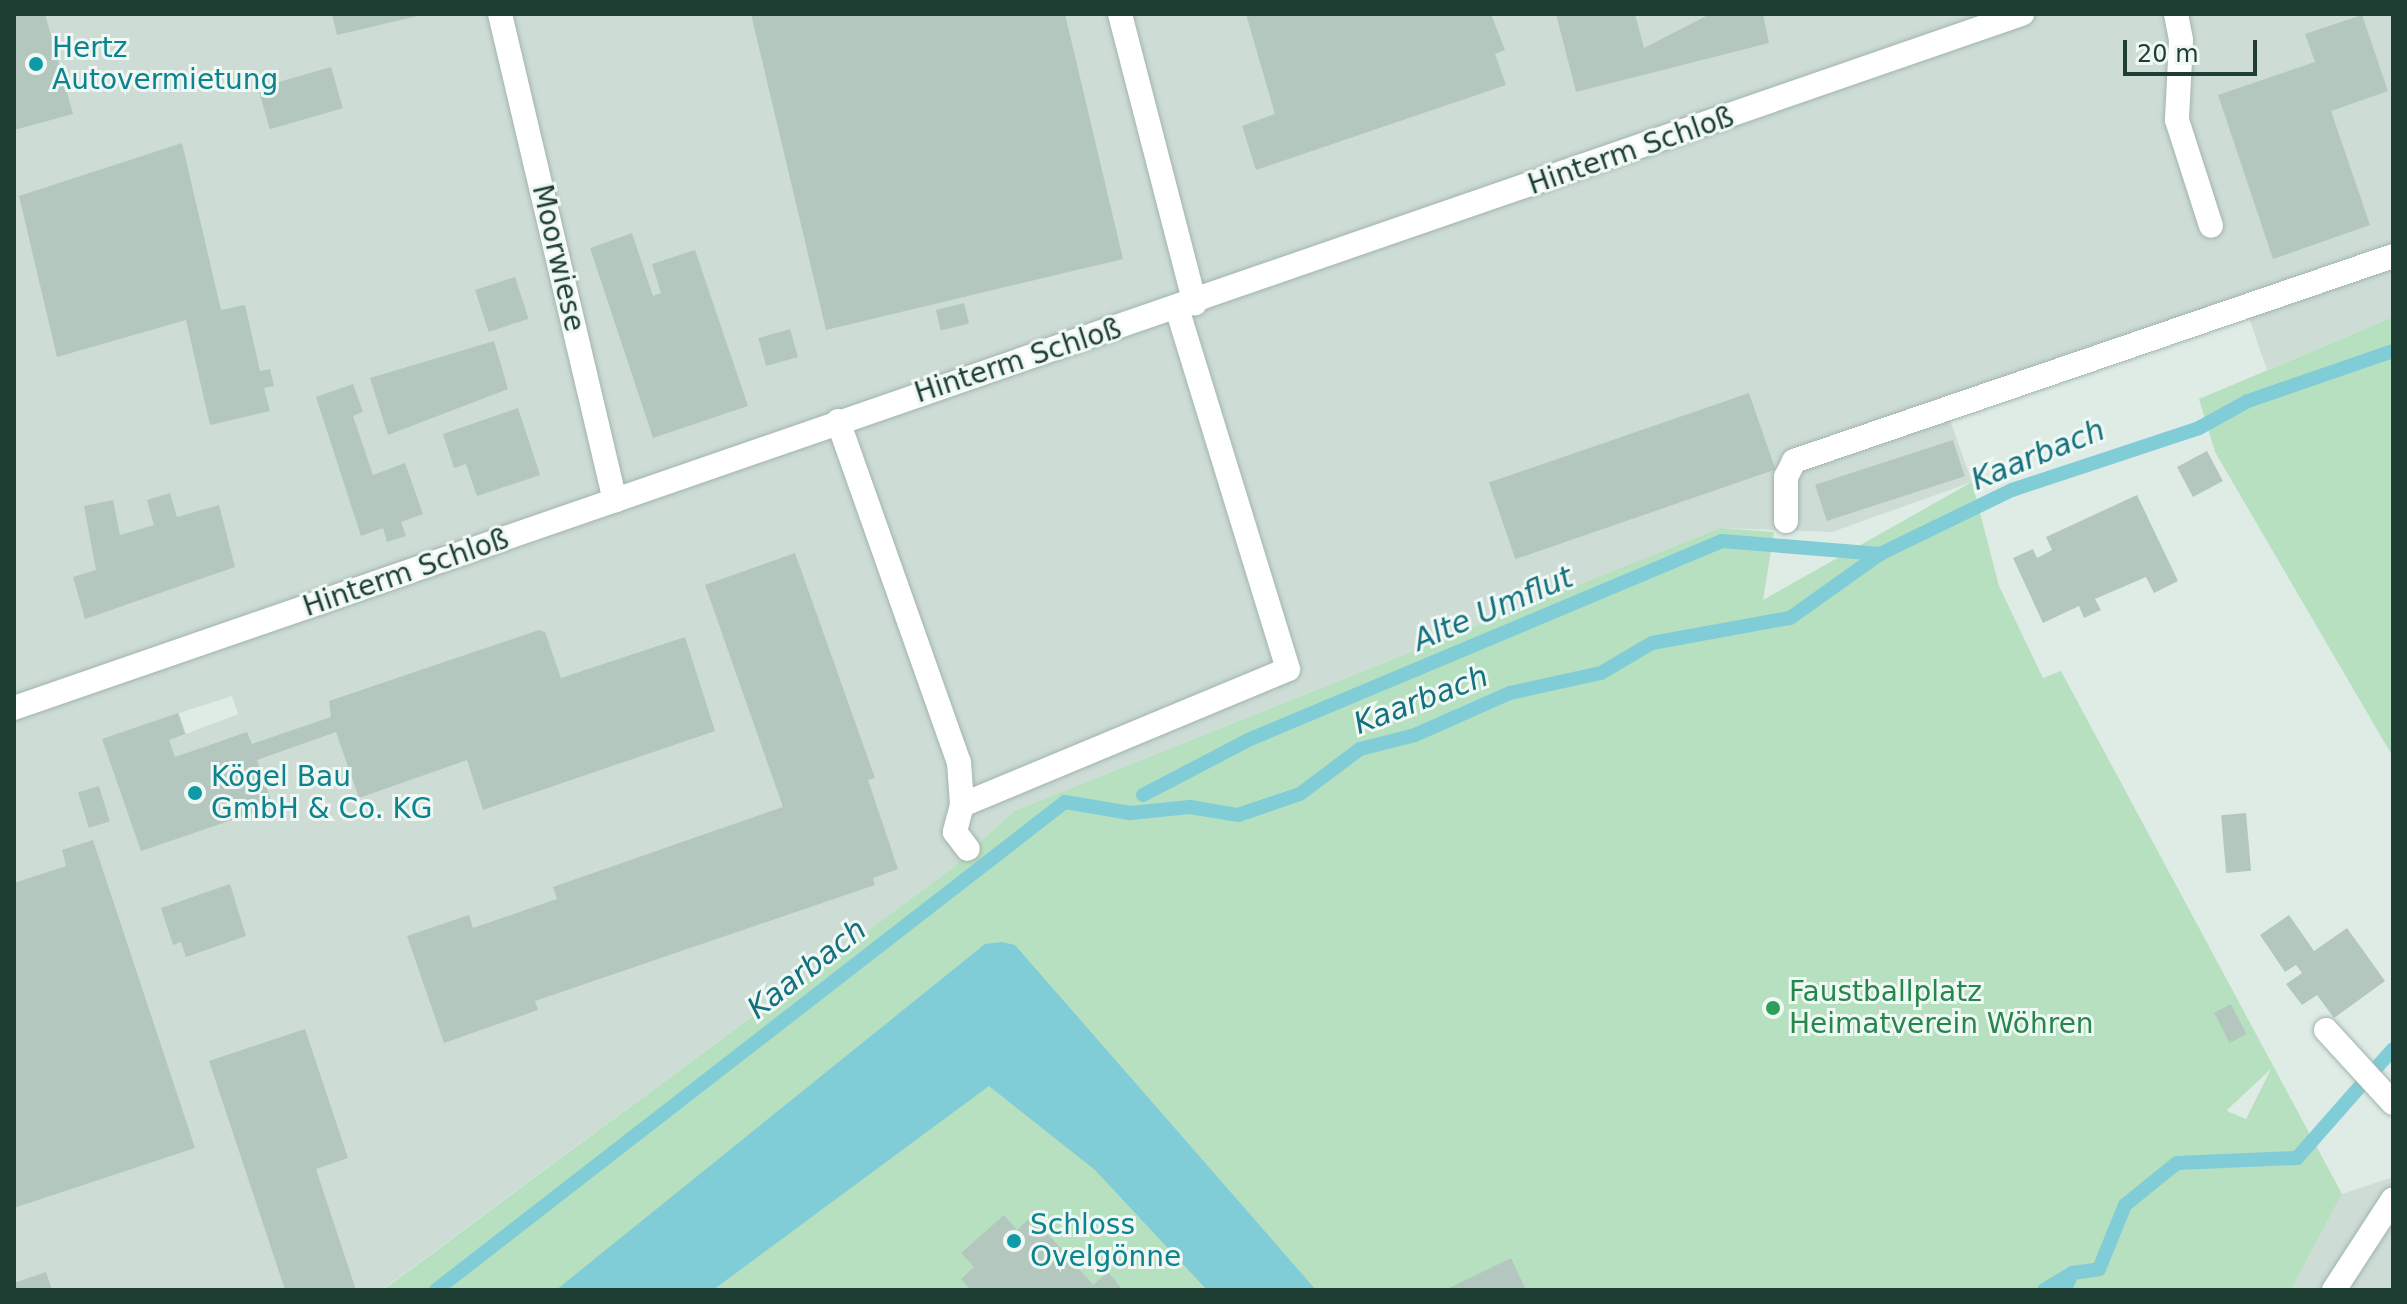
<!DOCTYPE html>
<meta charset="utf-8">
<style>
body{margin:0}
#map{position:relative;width:2407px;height:1304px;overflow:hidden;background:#dfece6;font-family:"DejaVu Sans",sans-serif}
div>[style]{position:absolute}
.built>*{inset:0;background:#cddcd5}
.green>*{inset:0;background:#b6e0bf}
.water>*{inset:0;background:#81cdd7}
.stream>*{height:14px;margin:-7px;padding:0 7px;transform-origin:7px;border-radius:7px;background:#81cdd7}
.building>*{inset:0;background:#b4c7bf;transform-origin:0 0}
.roads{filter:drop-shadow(0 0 2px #a1b4ad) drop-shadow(0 0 2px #a1b4ad)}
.service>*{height:24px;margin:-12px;padding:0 12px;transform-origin:12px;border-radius:12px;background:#fff}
.minor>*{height:24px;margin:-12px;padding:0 12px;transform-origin:12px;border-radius:12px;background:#fff}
.secondary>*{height:24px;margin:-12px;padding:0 12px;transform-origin:12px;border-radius:12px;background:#fff}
.dots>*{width:22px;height:22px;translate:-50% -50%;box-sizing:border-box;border:4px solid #f0f8f4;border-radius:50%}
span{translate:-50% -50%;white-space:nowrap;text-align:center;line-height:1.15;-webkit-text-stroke:6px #f0f8f4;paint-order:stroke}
.culture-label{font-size:28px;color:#0d838f}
.left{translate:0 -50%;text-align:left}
.street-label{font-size:28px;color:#1e3e34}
.leisure-label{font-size:28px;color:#27864d}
.water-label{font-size:30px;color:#13717f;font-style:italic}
.frame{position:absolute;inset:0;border:16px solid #1e3e34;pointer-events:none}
.scale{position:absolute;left:2123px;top:40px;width:134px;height:36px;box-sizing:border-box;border:4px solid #1e3e34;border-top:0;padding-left:10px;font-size:24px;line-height:28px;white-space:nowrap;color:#1e3e34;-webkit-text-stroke:6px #f0f8f4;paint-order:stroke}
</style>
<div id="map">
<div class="built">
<i style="clip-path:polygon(evenodd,14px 14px,2393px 14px,2393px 317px,2267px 370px,2249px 318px,1950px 420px,1972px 482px,1832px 532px,1720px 528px,1014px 811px,951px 869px,382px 1290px,14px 1290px,14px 14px,232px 696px,238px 714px,186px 734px,179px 713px,232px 696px)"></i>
<i style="clip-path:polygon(2393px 1177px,2393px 1290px,2291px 1290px,2342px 1194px)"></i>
</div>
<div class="green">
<i style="clip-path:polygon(2393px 317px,2393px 757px,2215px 452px,2199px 399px)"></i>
<i style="clip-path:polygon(evenodd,1972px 482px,1999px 586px,2043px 678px,2061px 671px,2342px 1194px,2291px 1290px,383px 1290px,951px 869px,1014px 811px,1720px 528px,1774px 532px,1763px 600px,1972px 482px,2271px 1069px,2246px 1119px,2227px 1111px,2227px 1110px,2271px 1069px)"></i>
</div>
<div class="water">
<i style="clip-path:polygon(1002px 942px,1015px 945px,1316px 1290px,1207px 1290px,1095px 1170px,989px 1086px,713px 1290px,556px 1290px,985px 944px)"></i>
</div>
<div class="stream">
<i style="left:1143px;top:795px;width:119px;rotate:-27.6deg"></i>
<i style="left:1248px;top:740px;width:514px;rotate:-22.77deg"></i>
<i style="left:1722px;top:541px;width:159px;rotate:4.7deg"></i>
<i style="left:436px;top:1290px;width:796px;rotate:-37.81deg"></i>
<i style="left:1065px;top:802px;width:66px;rotate:9.6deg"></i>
<i style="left:1130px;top:813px;width:60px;rotate:-5.7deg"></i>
<i style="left:1190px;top:807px;width:49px;rotate:9.5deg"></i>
<i style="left:1238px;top:815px;width:65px;rotate:-18.7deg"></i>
<i style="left:1300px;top:794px;width:75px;rotate:-36.9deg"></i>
<i style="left:1360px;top:749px;width:57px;rotate:-14.3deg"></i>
<i style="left:1415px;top:735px;width:104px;rotate:-23.9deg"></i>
<i style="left:1510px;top:693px;width:93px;rotate:-12.4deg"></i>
<i style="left:1601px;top:673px;width:59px;rotate:-30.5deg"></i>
<i style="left:1652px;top:643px;width:140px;rotate:-10.3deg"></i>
<i style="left:1790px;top:618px;width:110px;rotate:-35.4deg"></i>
<i style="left:1880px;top:554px;width:147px;rotate:-25.9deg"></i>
<i style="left:2012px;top:490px;width:197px;rotate:-18.3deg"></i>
<i style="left:2199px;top:428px;width:56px;rotate:-28.9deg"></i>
<i style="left:2248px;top:401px;width:153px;rotate:-19deg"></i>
<i style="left:2044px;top:1290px;width:27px;rotate:-31deg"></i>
<i style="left:2065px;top:1290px;width:18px;rotate:-68deg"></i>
<i style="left:2072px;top:1273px;width:27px;rotate:-8deg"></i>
<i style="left:2099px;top:1269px;width:69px;rotate:-67.9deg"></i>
<i style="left:2125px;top:1205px;width:67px;rotate:-38.9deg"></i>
<i style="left:2177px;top:1163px;width:120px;rotate:-2.4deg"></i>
<i style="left:2297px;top:1158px;width:145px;rotate:-48.6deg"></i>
</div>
<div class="building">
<i style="clip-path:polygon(14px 14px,45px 14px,73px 114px,14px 130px)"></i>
<i style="clip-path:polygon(332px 14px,422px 14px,422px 15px,337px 35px)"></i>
<i style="clip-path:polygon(751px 14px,1065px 14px,1123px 259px,826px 330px)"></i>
<i style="clip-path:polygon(1246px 14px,1491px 14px,1505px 50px,1495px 54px,1506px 85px,1256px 170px,1242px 126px,1275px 114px)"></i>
<i style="clip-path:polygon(1556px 14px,1635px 14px,1644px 48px,1710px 14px,1763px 14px,1769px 43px,1576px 92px)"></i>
<i style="clip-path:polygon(2362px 15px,2388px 91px,2331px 111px,2370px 225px,2273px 259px,2218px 95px,2315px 62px,2305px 34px)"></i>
<i style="left:331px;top:67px;width:43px;height:76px;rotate:74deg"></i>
<i style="clip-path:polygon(182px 143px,221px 310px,245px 305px,260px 371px,270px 369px,274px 386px,264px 388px,270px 411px,210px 425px,186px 320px,57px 357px,19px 196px)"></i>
<i style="clip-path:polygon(632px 233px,653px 296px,661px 293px,652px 264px,695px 250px,748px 406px,653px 438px,590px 248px)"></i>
<i style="left:515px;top:277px;width:44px;height:42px;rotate:72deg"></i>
<i style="left:964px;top:303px;width:21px;height:29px;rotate:76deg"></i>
<i style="left:790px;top:329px;width:29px;height:33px;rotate:74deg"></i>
<i style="clip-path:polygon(494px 341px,508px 389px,388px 435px,370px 378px)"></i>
<i style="clip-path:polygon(353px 384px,363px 412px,353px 416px,373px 475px,405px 463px,423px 514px,401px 522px,406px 536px,387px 542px,383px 528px,361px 536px,316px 397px)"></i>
<i style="left:1749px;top:393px;width:81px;height:275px;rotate:71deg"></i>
<i style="clip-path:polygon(518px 408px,540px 475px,477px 496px,466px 464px,454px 468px,443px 434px)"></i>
<i style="left:1953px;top:440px;width:38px;height:145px;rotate:72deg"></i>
<i style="left:2207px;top:451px;width:34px;height:34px;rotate:62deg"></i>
<i style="clip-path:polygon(170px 493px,177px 517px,219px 505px,235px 567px,85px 619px,73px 577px,96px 570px,84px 506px,113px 500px,120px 535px,154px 525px,147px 500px)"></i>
<i style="clip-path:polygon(2137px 495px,2178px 581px,2154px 593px,2146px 577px,2095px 599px,2101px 610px,2084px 618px,2079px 606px,2043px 623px,2013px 558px,2033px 549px,2037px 558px,2052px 550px,2046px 537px)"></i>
<i style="clip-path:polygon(795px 553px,875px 778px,868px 780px,898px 869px,873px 878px,875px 885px,535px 1001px,538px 1010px,444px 1043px,407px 936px,469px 915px,473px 928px,557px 899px,553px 887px,783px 807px,705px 585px)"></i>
<i style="clip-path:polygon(539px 630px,545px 632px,561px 678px,685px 637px,715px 731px,483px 810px,467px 760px,359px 798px,336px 732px,257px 760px,273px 806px,141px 851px,102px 739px,178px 713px,185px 734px,169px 740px,175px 757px,247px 732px,252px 744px,331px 717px,329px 701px)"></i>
<i style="left:99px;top:786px;width:37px;height:22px;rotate:73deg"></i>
<i style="left:2246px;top:813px;width:58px;height:25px;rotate:85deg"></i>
<i style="clip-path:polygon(93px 840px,195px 1148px,14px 1208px,14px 883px,66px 866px,62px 850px)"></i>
<i style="clip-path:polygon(230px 884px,246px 936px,186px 957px,181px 942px,173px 945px,161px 908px)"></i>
<i style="clip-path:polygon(2289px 915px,2314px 951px,2347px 928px,2385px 981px,2334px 1018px,2317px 995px,2302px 1005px,2286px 984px,2302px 973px,2296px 965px,2285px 972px,2260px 935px)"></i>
<i style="left:2231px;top:1004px;width:34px;height:19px;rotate:63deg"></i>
<i style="clip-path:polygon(305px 1029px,348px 1158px,316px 1169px,356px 1290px,285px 1290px,209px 1061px)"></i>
<i style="clip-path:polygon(1004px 1215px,1017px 1230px,1032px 1216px,1093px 1285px,1108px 1272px,1123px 1290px,971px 1290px,961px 1279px,974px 1267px,961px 1253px)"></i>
<i style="clip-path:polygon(1511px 1258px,1526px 1290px,1445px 1290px)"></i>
<i style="clip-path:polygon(46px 1272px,52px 1290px,14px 1290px,14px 1283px)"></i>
</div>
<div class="roads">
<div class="service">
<i style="left:1120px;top:14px;width:299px;rotate:75.5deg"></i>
<i style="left:2176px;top:14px;width:26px;rotate:79deg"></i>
<i style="left:2181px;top:40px;width:80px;rotate:92.9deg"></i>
<i style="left:2177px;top:120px;width:111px;rotate:72.2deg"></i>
<i style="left:838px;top:421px;width:362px;rotate:70.5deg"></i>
<i style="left:959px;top:762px;width:43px;rotate:86deg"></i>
<i style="left:962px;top:805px;width:28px;rotate:105deg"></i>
<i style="left:955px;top:832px;width:21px;rotate:53deg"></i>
<i style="left:1786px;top:521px;width:44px;rotate:-90deg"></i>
<i style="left:1786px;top:477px;width:18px;rotate:-63deg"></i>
<i style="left:1794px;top:461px;width:633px;rotate:-18.89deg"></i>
<i style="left:962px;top:805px;width:353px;rotate:-22.6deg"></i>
<i style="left:1288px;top:669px;width:377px;rotate:-107.1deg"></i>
<i style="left:2326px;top:1030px;width:99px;rotate:47.5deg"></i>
</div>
<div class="minor">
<i style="left:500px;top:14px;width:500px;rotate:76.71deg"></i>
<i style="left:14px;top:708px;width:2125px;rotate:-19.07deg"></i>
</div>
<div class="secondary">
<i style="left:2334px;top:1290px;width:108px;rotate:-57deg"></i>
</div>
</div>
<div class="dots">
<i style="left:36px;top:64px;background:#0f9aa8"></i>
<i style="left:195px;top:793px;background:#0f9aa8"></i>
<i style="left:1773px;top:1008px;background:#2e9e5b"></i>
<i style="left:1014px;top:1241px;background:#0f9aa8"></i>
</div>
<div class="culture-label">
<span class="left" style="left:52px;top:64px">Hertz<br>Autovermietung</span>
<span class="left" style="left:211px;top:793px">Kögel Bau<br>GmbH &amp; Co. KG</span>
<span class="left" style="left:1030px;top:1241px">Schloss<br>Ovelgönne</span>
</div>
<div class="street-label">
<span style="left:1631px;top:151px;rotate:-19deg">Hinterm Schloß</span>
<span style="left:558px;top:258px;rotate:77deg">Moorwiese</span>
<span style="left:1018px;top:361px;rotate:-18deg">Hinterm Schloß</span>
<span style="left:406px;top:573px;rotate:-19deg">Hinterm Schloß</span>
</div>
<div class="leisure-label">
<span class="left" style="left:1789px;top:1008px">Faustballplatz<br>Heimatverein Wöhren</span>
</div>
<div class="water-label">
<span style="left:2038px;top:455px;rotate:-22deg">Kaarbach</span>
<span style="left:1493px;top:609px;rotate:-23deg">Alte Umflut</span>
<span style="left:1421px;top:700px;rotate:-21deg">Kaarbach</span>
<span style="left:807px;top:969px;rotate:-38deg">Kaarbach</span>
</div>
<div class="frame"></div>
<div class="scale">20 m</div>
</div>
